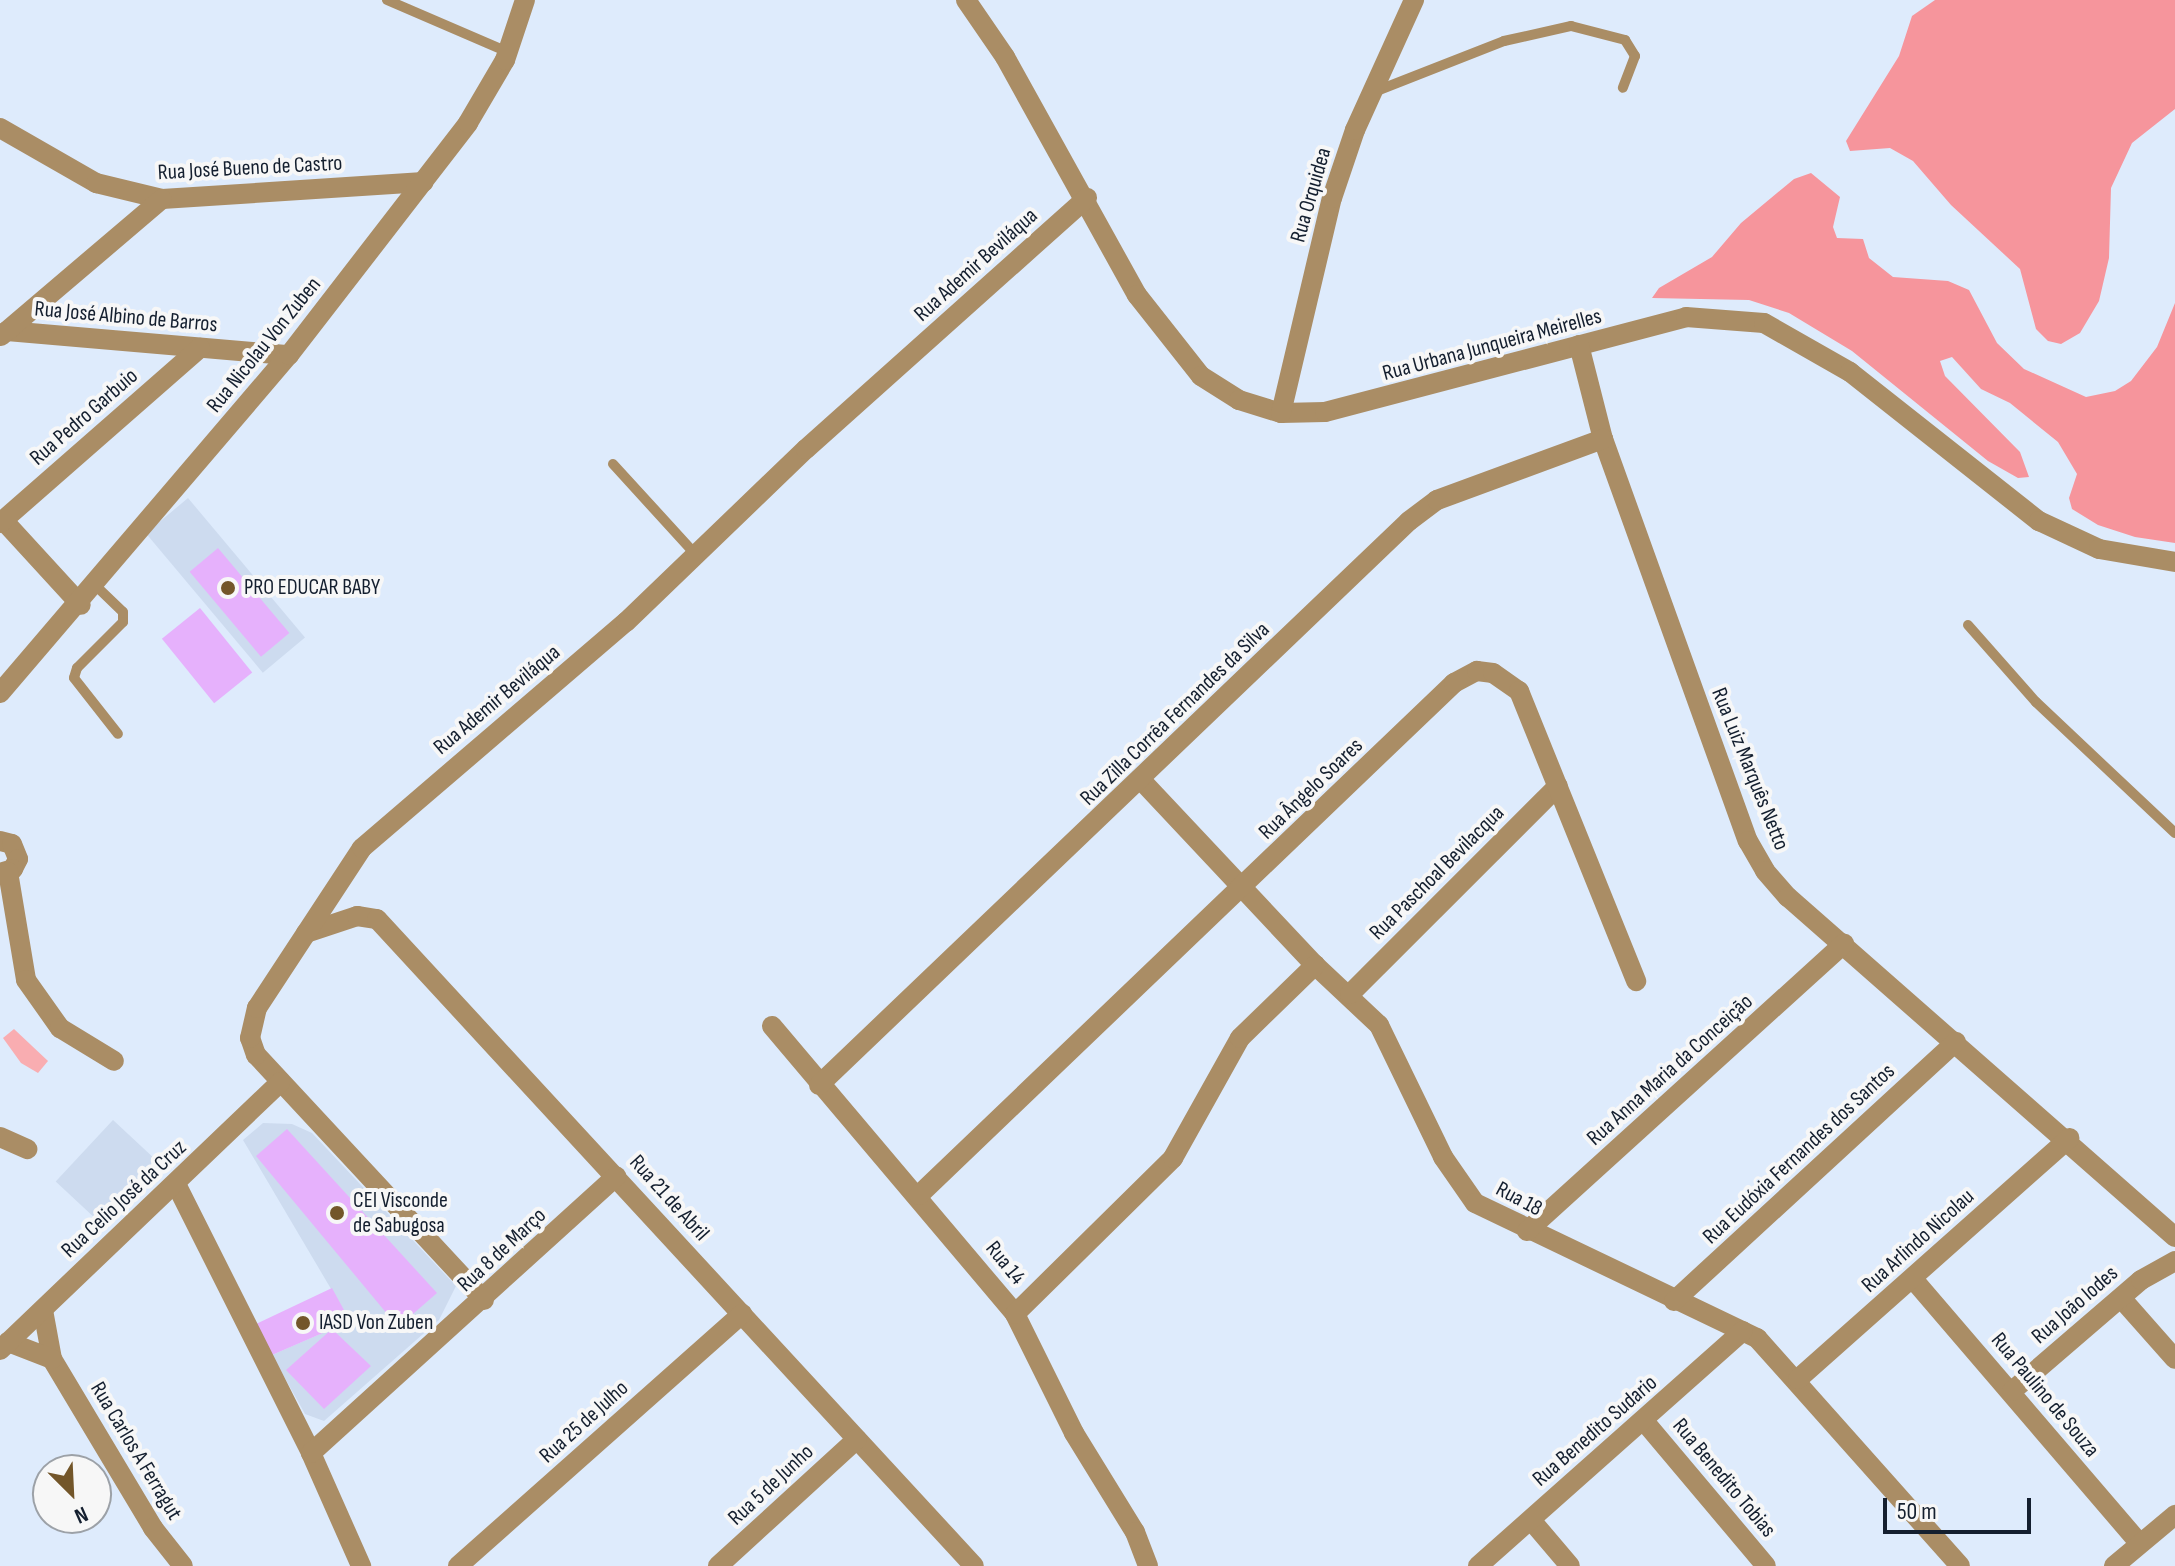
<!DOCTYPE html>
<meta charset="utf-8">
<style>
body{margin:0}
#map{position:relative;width:2175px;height:1566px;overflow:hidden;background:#deebfc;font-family:"Sofia Sans Condensed",sans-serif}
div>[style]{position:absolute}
.built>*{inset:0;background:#cddbef;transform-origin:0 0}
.green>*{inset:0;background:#f9adb1}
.forest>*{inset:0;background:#f6959c}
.building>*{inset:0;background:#e6b1fc;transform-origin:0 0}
.service>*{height:10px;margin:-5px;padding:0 5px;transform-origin:5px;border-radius:5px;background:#aa8d65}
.minor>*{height:20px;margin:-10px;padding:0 10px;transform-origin:10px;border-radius:10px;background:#aa8d65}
.tertiary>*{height:20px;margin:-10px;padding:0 10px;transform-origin:10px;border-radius:10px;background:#aa8d65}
.dots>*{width:22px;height:22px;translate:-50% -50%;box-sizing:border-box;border:4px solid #f7f7f7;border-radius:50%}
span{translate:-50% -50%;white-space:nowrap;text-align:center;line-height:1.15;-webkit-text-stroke:8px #f7f7f7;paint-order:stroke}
.street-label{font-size:22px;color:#141f2f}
.poi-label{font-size:22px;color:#141f2f}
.left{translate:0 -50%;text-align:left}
.north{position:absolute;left:32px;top:1454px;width:80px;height:80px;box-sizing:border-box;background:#f7f7f7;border:2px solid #9ca1a7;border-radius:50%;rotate:156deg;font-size:22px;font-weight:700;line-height:32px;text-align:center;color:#141f2f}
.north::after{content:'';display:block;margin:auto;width:28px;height:36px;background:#73562a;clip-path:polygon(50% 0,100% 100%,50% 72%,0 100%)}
.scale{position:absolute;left:1883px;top:1498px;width:148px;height:36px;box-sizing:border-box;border:4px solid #141f2f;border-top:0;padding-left:10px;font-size:24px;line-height:28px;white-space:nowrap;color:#141f2f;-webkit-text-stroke:6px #f7f7f7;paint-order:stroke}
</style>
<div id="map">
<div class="built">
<i style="left:188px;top:498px;width:182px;height:55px;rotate:50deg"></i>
<i style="left:113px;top:1120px;width:69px;height:84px;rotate:43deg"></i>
<i style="clip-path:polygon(263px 1123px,292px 1124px,312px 1133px,456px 1286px,439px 1320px,324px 1421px,305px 1414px,272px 1355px,350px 1321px,243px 1140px)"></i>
</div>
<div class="green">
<i style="clip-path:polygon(14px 1029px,48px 1061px,38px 1073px,21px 1063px,3px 1038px)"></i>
</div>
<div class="forest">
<i style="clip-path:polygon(1935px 0,2175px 0,2175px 109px,2132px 143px,2111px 188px,2109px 258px,2099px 301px,2080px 333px,2061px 344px,2048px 341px,2036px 329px,2020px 269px,1951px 205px,1913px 161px,1890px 148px,1850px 151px,1846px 141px,1899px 56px,1912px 16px)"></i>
<i style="clip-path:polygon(1811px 173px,1840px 197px,1833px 227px,1837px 238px,1863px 239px,1869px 258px,1893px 277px,1948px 281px,1969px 290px,1997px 343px,2024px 369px,2086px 397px,2115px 391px,2131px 381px,2157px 347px,2175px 303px,2175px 543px,2135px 537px,2098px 525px,2072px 509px,2069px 498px,2077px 474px,2058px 442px,2010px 403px,1981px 389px,1952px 357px,1940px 361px,1945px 376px,2020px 452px,2029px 477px,2018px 478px,1988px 461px,1852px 351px,1789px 313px,1749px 300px,1652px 298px,1659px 288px,1712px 257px,1741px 223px,1794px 179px)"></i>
</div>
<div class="building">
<i style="left:218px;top:548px;width:111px;height:37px;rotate:50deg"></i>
<i style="left:200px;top:608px;width:83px;height:49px;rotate:51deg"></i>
<i style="clip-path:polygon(287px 1129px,437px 1293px,398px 1327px,256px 1156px)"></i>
<i style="clip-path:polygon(332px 1288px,350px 1321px,332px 1329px,371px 1366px,324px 1409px,286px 1370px,332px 1329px,272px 1355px,256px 1324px)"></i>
</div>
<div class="service">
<i style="left:387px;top:0;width:132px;rotate:23.3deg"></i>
<i style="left:1374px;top:92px;width:140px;rotate:-21.4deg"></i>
<i style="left:1504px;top:41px;width:69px;rotate:-12.6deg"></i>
<i style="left:1571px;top:26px;width:56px;rotate:14.5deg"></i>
<i style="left:1625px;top:40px;width:19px;rotate:58deg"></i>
<i style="left:1635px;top:56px;width:34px;rotate:111deg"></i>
<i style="left:613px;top:464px;width:123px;rotate:47.6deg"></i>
<i style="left:96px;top:586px;width:37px;rotate:44deg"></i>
<i style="left:123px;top:612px;width:10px;rotate:90deg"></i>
<i style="left:123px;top:622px;width:65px;rotate:135deg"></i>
<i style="left:77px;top:668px;width:10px;rotate:107deg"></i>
<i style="left:74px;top:678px;width:71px;rotate:51.8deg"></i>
<i style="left:1968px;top:625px;width:103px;rotate:48.6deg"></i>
<i style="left:2036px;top:702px;width:191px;rotate:43.3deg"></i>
</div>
<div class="minor">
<i style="left:966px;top:0;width:69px;rotate:55.6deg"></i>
<i style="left:1005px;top:57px;width:272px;rotate:61deg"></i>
<i style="left:1137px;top:295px;width:103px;rotate:51.7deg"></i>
<i style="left:1201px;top:376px;width:45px;rotate:32.3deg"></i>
<i style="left:1239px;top:400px;width:44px;rotate:17.2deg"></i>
<i style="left:1281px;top:413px;width:44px;rotate:-1.3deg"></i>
<i style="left:1325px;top:412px;width:373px;rotate:-14.7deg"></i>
<i style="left:1686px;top:317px;width:78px;rotate:4.4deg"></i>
<i style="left:1764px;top:323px;width:99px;rotate:29.7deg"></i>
<i style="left:1850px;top:372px;width:241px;rotate:38.3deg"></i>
<i style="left:2039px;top:521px;width:66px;rotate:25deg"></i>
<i style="left:2099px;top:549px;width:77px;rotate:9.7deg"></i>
<i style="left:0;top:128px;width:111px;rotate:29.8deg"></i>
<i style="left:96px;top:183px;width:68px;rotate:13.6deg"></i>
<i style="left:162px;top:199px;width:262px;rotate:-3.7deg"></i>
<i style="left:7px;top:331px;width:283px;rotate:4.9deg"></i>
<i style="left:1px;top:336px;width:211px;rotate:-40.4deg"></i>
<i style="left:1579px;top:345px;width:97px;rotate:75.7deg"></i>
<i style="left:1603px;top:439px;width:427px;rotate:70.2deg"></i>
<i style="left:1748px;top:841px;width:34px;rotate:60deg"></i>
<i style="left:1765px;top:871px;width:35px;rotate:49deg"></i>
<i style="left:1788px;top:897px;width:515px;rotate:41.3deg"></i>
<i style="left:1281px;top:413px;width:221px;rotate:-76.7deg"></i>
<i style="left:1332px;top:198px;width:72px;rotate:-71.3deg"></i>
<i style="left:1355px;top:130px;width:143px;rotate:-65.6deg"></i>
<i style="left:3px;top:520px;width:115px;rotate:47.5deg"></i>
<i style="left:0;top:523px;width:266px;rotate:-41.2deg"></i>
<i style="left:1142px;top:781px;width:253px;rotate:46.8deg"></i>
<i style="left:1315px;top:965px;width:88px;rotate:43.2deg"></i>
<i style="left:1379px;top:1025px;width:147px;rotate:64.1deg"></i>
<i style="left:1443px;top:1157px;width:56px;rotate:55.2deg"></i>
<i style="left:1475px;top:1203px;width:313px;rotate:25.6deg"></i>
<i style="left:1757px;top:1338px;width:305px;rotate:48.3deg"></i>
<i style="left:0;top:841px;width:12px;rotate:14deg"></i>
<i style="left:12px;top:844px;width:16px;rotate:68deg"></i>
<i style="left:18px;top:859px;width:11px;rotate:117deg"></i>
<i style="left:13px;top:869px;width:14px;rotate:163deg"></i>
<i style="left:8px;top:872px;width:109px;rotate:80.5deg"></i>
<i style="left:26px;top:980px;width:59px;rotate:54.7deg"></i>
<i style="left:60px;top:1028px;width:63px;rotate:31.4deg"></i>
<i style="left:306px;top:933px;width:54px;rotate:-18.4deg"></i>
<i style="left:357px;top:916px;width:20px;rotate:9deg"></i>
<i style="left:377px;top:919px;width:880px;rotate:47.3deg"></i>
<i style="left:1350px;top:994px;width:294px;rotate:-45deg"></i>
<i style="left:772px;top:1026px;width:377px;rotate:49.8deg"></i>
<i style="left:1015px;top:1314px;width:133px;rotate:63.6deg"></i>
<i style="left:1074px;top:1433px;width:116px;rotate:58.4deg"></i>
<i style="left:1135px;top:1532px;width:36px;rotate:69deg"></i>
<i style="left:819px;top:1085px;width:816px;rotate:-43.71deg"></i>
<i style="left:1409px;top:521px;width:35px;rotate:-37deg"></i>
<i style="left:1437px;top:500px;width:177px;rotate:-20.2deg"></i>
<i style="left:0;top:1137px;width:30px;rotate:24deg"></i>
<i style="left:176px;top:1184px;width:301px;rotate:63.3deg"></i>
<i style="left:311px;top:1453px;width:124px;rotate:66.1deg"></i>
<i style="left:919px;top:1195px;width:741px;rotate:-43.74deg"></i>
<i style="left:1454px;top:683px;width:26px;rotate:-28deg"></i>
<i style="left:1477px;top:671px;width:16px;rotate:7deg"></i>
<i style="left:1493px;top:673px;width:32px;rotate:35deg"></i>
<i style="left:1519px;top:691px;width:313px;rotate:68deg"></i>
<i style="left:1527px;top:1231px;width:428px;rotate:-42.2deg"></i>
<i style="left:1913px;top:1279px;width:348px;rotate:49.4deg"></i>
<i style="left:2121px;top:1298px;width:81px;rotate:48.5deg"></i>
<i style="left:484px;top:1300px;width:335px;rotate:-132.9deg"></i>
<i style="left:256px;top:1055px;width:18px;rotate:-109deg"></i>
<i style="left:250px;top:1038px;width:31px;rotate:-77deg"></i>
<i style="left:257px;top:1008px;width:191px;rotate:-56.7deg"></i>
<i style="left:362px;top:848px;width:348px;rotate:-40.6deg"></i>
<i style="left:626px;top:622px;width:250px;rotate:-43.9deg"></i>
<i style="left:806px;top:449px;width:377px;rotate:-41.8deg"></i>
<i style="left:1674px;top:1301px;width:383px;rotate:-42.6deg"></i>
<i style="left:43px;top:1310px;width:50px;rotate:79.6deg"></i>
<i style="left:52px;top:1359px;width:197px;rotate:59.1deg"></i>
<i style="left:153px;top:1528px;width:48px;rotate:51.7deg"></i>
<i style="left:1015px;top:1314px;width:222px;rotate:-44.6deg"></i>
<i style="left:1173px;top:1158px;width:137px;rotate:-60.8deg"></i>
<i style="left:1240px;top:1038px;width:105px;rotate:-44.2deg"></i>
<i style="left:8px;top:1342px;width:47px;rotate:21.1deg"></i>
<i style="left:0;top:1350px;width:388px;rotate:-43.7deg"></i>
<i style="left:1798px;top:1379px;width:363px;rotate:-41.6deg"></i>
<i style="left:2012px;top:1391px;width:170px;rotate:-40.7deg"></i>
<i style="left:2141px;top:1280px;width:39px;rotate:-29deg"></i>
<i style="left:1644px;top:1421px;width:189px;rotate:49.9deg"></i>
<i style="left:311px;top:1453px;width:412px;rotate:-42.2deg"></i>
<i style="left:1531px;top:1520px;width:60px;rotate:49.7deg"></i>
<i style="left:458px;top:1566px;width:380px;rotate:-41.6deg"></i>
<i style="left:718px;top:1566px;width:188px;rotate:-42.4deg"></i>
<i style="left:1478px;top:1566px;width:354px;rotate:-41.6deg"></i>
<i style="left:2114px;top:1566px;width:80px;rotate:-39.9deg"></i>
</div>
<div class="tertiary">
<i style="left:0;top:693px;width:445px;rotate:-49.5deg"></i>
<i style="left:289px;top:355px;width:293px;rotate:-52.3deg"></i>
<i style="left:468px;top:123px;width:73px;rotate:-59.6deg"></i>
<i style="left:505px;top:60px;width:63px;rotate:-71.6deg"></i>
</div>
<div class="dots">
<i style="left:228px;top:588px;background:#73562a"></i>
<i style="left:337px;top:1213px;background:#73562a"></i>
<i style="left:303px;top:1323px;background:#73562a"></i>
</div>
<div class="street-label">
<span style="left:250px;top:168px;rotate:-3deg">Rua José Bueno de Castro</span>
<span style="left:1311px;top:195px;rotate:-74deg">Rua Orquidea</span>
<span style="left:976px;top:265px;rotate:-42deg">Rua Ademir Beviláqua</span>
<span style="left:126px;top:317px;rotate:5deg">Rua José Albino de Barros</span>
<span style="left:264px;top:345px;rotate:-51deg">Rua Nicolau Von Zuben</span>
<span style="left:1492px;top:345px;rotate:-15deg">Rua Urbana Junqueira Meirelles</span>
<span style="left:84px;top:417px;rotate:-41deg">Rua Pedro Garbuio</span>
<span style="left:497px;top:700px;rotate:-40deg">Rua Ademir Beviláqua</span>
<span style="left:1175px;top:714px;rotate:-44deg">Rua Zilla Corrêa Fernandes da Silva</span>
<span style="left:1750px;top:769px;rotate:68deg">Rua Luiz Marquês Netto</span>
<span style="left:1311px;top:789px;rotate:-44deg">Rua Ângelo Soares</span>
<span style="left:1437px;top:873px;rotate:-45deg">Rua Paschoal Bevilacqua</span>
<span style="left:1670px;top:1070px;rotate:-42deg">Rua Anna Maria da Conceição</span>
<span style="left:1799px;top:1154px;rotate:-43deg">Rua Eudóxia Fernandes dos Santos</span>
<span style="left:669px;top:1198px;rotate:48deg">Rua 21 de Abril</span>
<span style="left:124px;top:1199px;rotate:-43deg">Rua Celio José da Cruz</span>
<span style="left:1519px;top:1199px;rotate:28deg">Rua 18</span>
<span style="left:1918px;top:1241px;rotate:-42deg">Rua Arlindo Nicolau</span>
<span style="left:502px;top:1250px;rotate:-43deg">Rua 8 de Março</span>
<span style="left:1005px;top:1263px;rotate:51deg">Rua 14</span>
<span style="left:2075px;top:1305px;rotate:-41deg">Rua João Iodes</span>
<span style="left:2045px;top:1395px;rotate:50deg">Rua Paulino de Souza</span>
<span style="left:584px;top:1422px;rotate:-42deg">Rua 25 de Julho</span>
<span style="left:1595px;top:1431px;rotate:-41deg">Rua Benedito Sudario</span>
<span style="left:136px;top:1451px;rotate:59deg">Rua Carlos A Ferragut</span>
<span style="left:1724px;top:1478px;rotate:50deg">Rua Benedito Tobias</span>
<span style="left:771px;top:1485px;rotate:-43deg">Rua 5 de Junho</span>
</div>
<div class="poi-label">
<span class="left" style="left:244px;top:588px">PRO EDUCAR BABY</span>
<span class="left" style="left:353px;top:1213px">CEI Visconde<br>de Sabugosa</span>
<span class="left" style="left:319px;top:1323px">IASD Von Zuben</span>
</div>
<div class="north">N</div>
<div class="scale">50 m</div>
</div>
